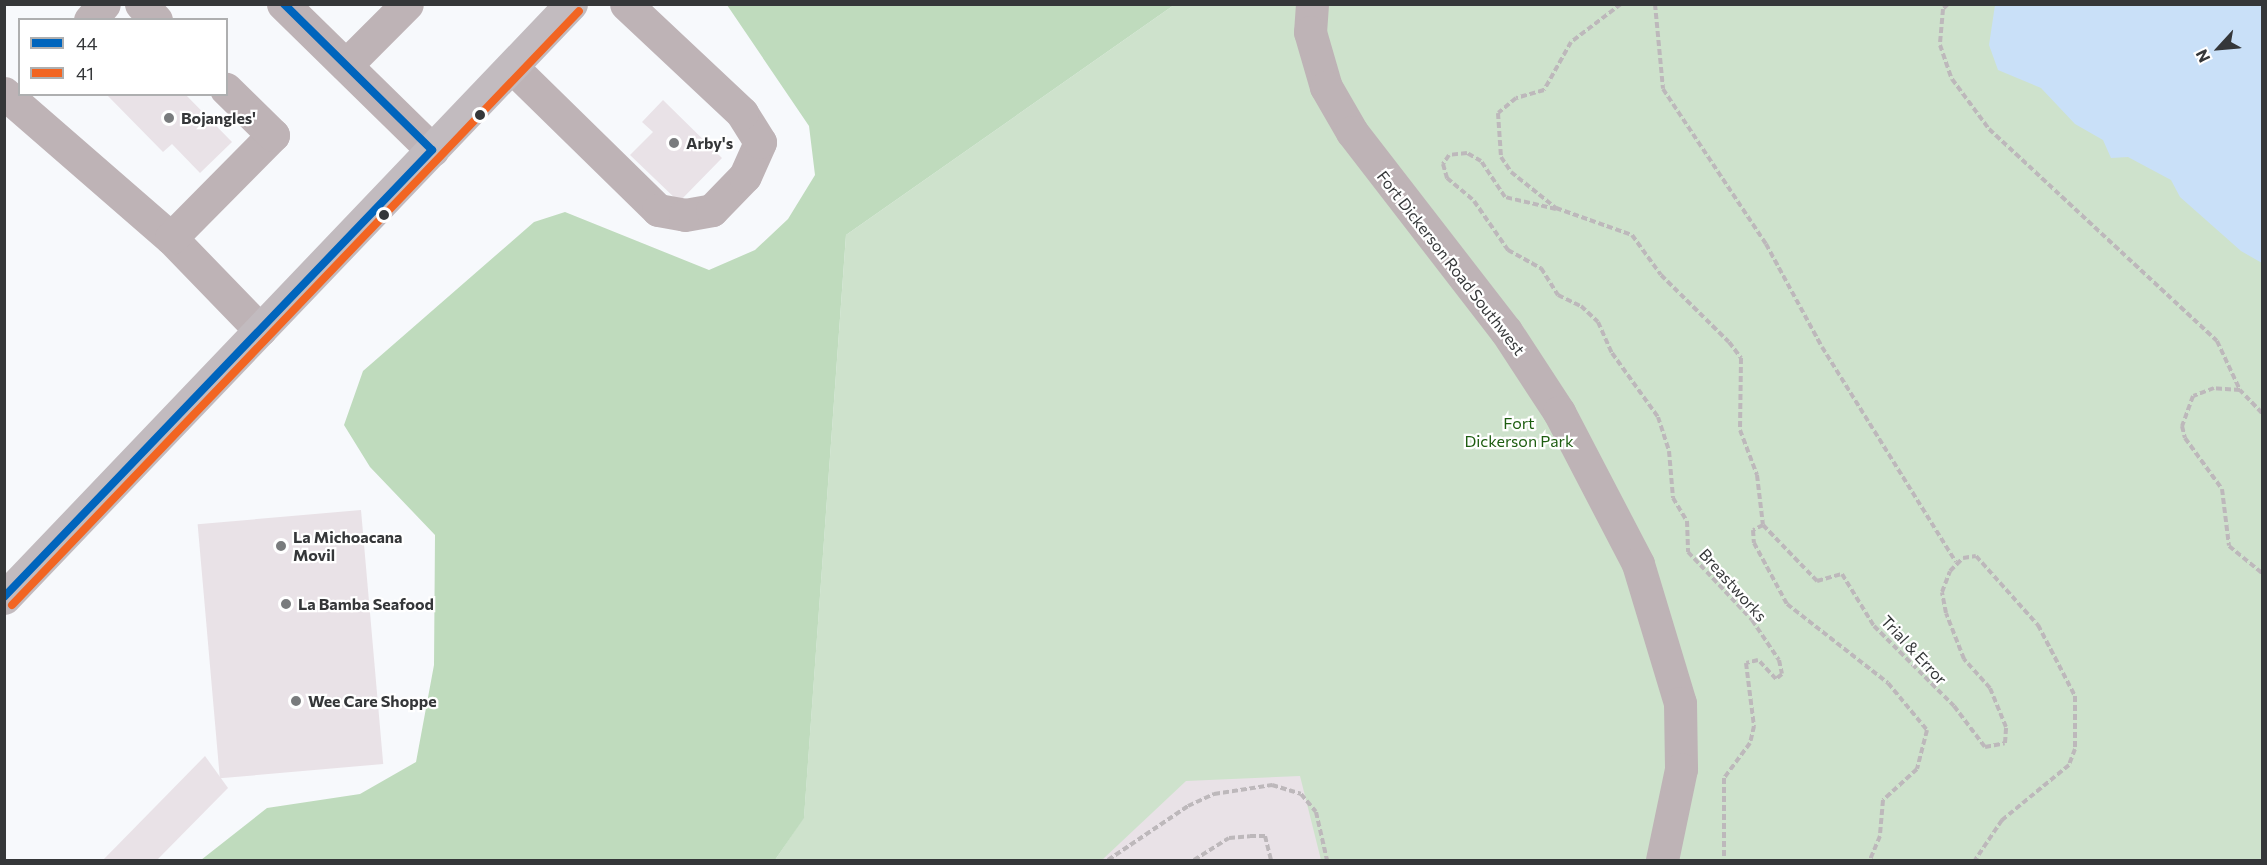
<!DOCTYPE html>
<style>
body{margin:0}
#map{position:relative;width:2267px;height:865px;overflow:hidden;background:#f7f9fc;font-family:Commissioner,sans-serif}
div>[style]{position:absolute}
.green>*{inset:0;background:#cee2cc}
.forest>*{inset:0;background:#bfdbbd}
.water>*{inset:0;background:#c9e0f8}
.building>*{inset:0;background:#e9e2e7;transform-origin:0 0}
.path>*{height:4px;margin-top:-2px;transform-origin:0;background:repeating-linear-gradient(90deg,#bdb8bb 0 6px,transparent 0 9px)}
.minor>*{height:33px;margin:-16.5px;padding:0 16.5px;transform-origin:16.5px;border-radius:16.5px;background:#beb3b6}
.highway>*{height:33px;margin:-16.5px;padding:0 16.5px;transform-origin:16.5px;border-radius:16.5px;background:#c2bbbf}
.bus-1>*{height:8px;margin:-4px;padding:0 4px;transform-origin:4px;border-radius:4px;background:#0065bd}
.bus-2>*{height:8px;margin:-4px;padding:0 4px;transform-origin:4px;border-radius:4px;background:#f26522}
.dots>*{width:16px;height:16px;translate:-50% -50%;box-sizing:border-box;border:3px solid #fff;border-radius:50%}
span{translate:-50% -50%;white-space:nowrap;text-align:center;line-height:1.15;-webkit-text-stroke:4.5px #fff;paint-order:stroke}
.poi-label{font-size:16px;color:#353739;font-weight:700}
.left{translate:0 -50%;text-align:left}
.street-label{font-size:16px;color:#353739}
.park-label{font-size:16px;color:#1e5d11}
.frame{position:absolute;inset:0;border:6px solid #353739;pointer-events:none}
.legend{position:absolute;left:18px;top:18px;width:210px;height:78px;box-sizing:border-box;background:#fff;border:2px solid #aeafb0;margin:0;padding:8px 10px;list-style:none;font-size:18px;color:#353739}
.legend li{display:flex;align-items:center;gap:12px;height:30px}
.legend b{width:30px;border:2px solid #aeafb0}
.north{position:absolute;left:2189px;top:18px;width:60px;height:60px;-webkit-text-stroke:4px #fff;paint-order:stroke;rotate:244deg;font-size:16px;font-weight:700;line-height:24px;text-align:center;color:#353739}
.north::after{content:'';display:block;margin:auto;width:21px;height:27px;background:#353739;clip-path:polygon(50% 0,100% 100%,50% 72%,0 100%)}
</style>
<div id="map">
<div class="green">
<i style="clip-path:polygon(1174px 5px,2262px 5px,2262px 860px,775px 860px,804px 817px,846px 235px)"></i>
</div>
<div class="forest">
<i style="clip-path:polygon(727px 5px,1174px 5px,846px 235px,804px 818px,775px 860px,201px 860px,267px 808px,360px 794px,416px 762px,434px 665px,435px 535px,370px 467px,344px 425px,363px 371px,534px 222px,565px 212px,709px 270px,755px 250px,788px 219px,815px 175px,809px 126px)"></i>
</div>
<div class="water">
<i style="clip-path:polygon(1995px 5px,2262px 5px,2262px 263px,2241px 251px,2180px 197px,2171px 180px,2128px 157px,2111px 158px,2103px 140px,2075px 124px,2041px 88px,1998px 70px,1989px 45px)"></i>
</div>
<div class="building">
<i style="clip-path:polygon(106px 94px,185px 94px,232px 142px,200px 173px,172px 144px,163px 152px)"></i>
<i style="clip-path:polygon(663px 100px,722px 158px,679px 202px,630px 155px,653px 132px,642px 122px)"></i>
<i style="left:361px;top:510px;width:255px;height:164px;rotate:85deg"></i>
<i style="clip-path:polygon(205px 756px,228px 788px,157px 860px,103px 860px)"></i>
<i style="clip-path:polygon(1300px 776px,1321px 860px,1102px 860px,1186px 781px)"></i>
</div>
<div class="path">
<i style="left:1621px;top:4px;width:63px;rotate:142.8deg"></i>
<i style="left:1571px;top:42px;width:55px;rotate:119.4deg"></i>
<i style="left:1544px;top:90px;width:29px;rotate:164deg"></i>
<i style="left:1516px;top:98px;width:23px;rotate:140deg"></i>
<i style="left:1498px;top:113px;width:44px;rotate:86.1deg"></i>
<i style="left:1501px;top:157px;width:18px;rotate:56deg"></i>
<i style="left:1511px;top:172px;width:58px;rotate:38.7deg"></i>
<i style="left:1556px;top:208px;width:81px;rotate:19.6deg"></i>
<i style="left:1632px;top:235px;width:49px;rotate:54.1deg"></i>
<i style="left:1661px;top:275px;width:95px;rotate:44.6deg"></i>
<i style="left:1729px;top:342px;width:20px;rotate:53deg"></i>
<i style="left:1741px;top:358px;width:72px;rotate:90.8deg"></i>
<i style="left:1740px;top:430px;width:48px;rotate:69.3deg"></i>
<i style="left:1757px;top:475px;width:50px;rotate:83.2deg"></i>
<i style="left:1763px;top:525px;width:78px;rotate:46deg"></i>
<i style="left:1817px;top:581px;width:26px;rotate:-16deg"></i>
<i style="left:1842px;top:574px;width:61px;rotate:58.4deg"></i>
<i style="left:1874px;top:626px;width:113px;rotate:45deg"></i>
<i style="left:1954px;top:706px;width:51px;rotate:52.9deg"></i>
<i style="left:1985px;top:747px;width:20px;rotate:-11deg"></i>
<i style="left:2005px;top:743px;width:16px;rotate:-86deg"></i>
<i style="left:2006px;top:727px;width:42px;rotate:-112.3deg"></i>
<i style="left:1990px;top:688px;width:39px;rotate:-132deg"></i>
<i style="left:1964px;top:659px;width:49px;rotate:-111.4deg"></i>
<i style="left:1946px;top:613px;width:21px;rotate:-101deg"></i>
<i style="left:1942px;top:592px;width:22px;rotate:-69deg"></i>
<i style="left:1950px;top:571px;width:18px;rotate:-45deg"></i>
<i style="left:1963px;top:558px;width:13px;rotate:-9deg"></i>
<i style="left:1976px;top:556px;width:93px;rotate:48.1deg"></i>
<i style="left:2038px;top:625px;width:80px;rotate:62.5deg"></i>
<i style="left:2075px;top:696px;width:53px;rotate:90deg"></i>
<i style="left:2075px;top:749px;width:17px;rotate:111deg"></i>
<i style="left:2069px;top:765px;width:87px;rotate:140.6deg"></i>
<i style="left:2002px;top:820px;width:48px;rotate:124deg"></i>
<i style="left:1655px;top:4px;width:85px;rotate:84.6deg"></i>
<i style="left:1663px;top:89px;width:186px;rotate:56.4deg"></i>
<i style="left:1766px;top:244px;width:117px;rotate:61.5deg"></i>
<i style="left:1822px;top:347px;width:253px;rotate:58.1deg"></i>
<i style="left:1948px;top:4px;width:7px;rotate:135deg"></i>
<i style="left:1943px;top:9px;width:36px;rotate:95deg"></i>
<i style="left:1940px;top:45px;width:36px;rotate:71deg"></i>
<i style="left:1952px;top:79px;width:62px;rotate:53.5deg"></i>
<i style="left:1989px;top:129px;width:311px;rotate:42.9deg"></i>
<i style="left:2217px;top:341px;width:54px;rotate:64.9deg"></i>
<i style="left:1556px;top:209px;width:52px;rotate:-166.8deg"></i>
<i style="left:1505px;top:197px;width:43px;rotate:-123.7deg"></i>
<i style="left:1481px;top:161px;width:16px;rotate:-150deg"></i>
<i style="left:1467px;top:153px;width:18px;rotate:174deg"></i>
<i style="left:1449px;top:155px;width:11px;rotate:124deg"></i>
<i style="left:1443px;top:164px;width:15px;rotate:74deg"></i>
<i style="left:1447px;top:178px;width:35px;rotate:40deg"></i>
<i style="left:1474px;top:201px;width:60px;rotate:55.2deg"></i>
<i style="left:1508px;top:250px;width:38px;rotate:29deg"></i>
<i style="left:1541px;top:268px;width:32px;rotate:58deg"></i>
<i style="left:1558px;top:295px;width:25px;rotate:26deg"></i>
<i style="left:1581px;top:306px;width:23px;rotate:43deg"></i>
<i style="left:1598px;top:322px;width:34px;rotate:66deg"></i>
<i style="left:1612px;top:353px;width:79px;rotate:54.3deg"></i>
<i style="left:1658px;top:417px;width:36px;rotate:72deg"></i>
<i style="left:1669px;top:451px;width:47px;rotate:85.1deg"></i>
<i style="left:1673px;top:498px;width:27px;rotate:59deg"></i>
<i style="left:1687px;top:521px;width:31px;rotate:88deg"></i>
<i style="left:1688px;top:552px;width:93px;rotate:46.7deg"></i>
<i style="left:1752px;top:620px;width:48px;rotate:56deg"></i>
<i style="left:1779px;top:660px;width:14px;rotate:78deg"></i>
<i style="left:1782px;top:674px;width:8px;rotate:140deg"></i>
<i style="left:1776px;top:679px;width:26px;rotate:-133deg"></i>
<i style="left:1758px;top:660px;width:12px;rotate:166deg"></i>
<i style="left:1746px;top:663px;width:64px;rotate:82.8deg"></i>
<i style="left:1754px;top:726px;width:17px;rotate:103deg"></i>
<i style="left:1750px;top:743px;width:44px;rotate:126.6deg"></i>
<i style="left:1724px;top:778px;width:82px;rotate:90deg"></i>
<i style="left:2262px;top:413px;width:32px;rotate:-134deg"></i>
<i style="left:2240px;top:390px;width:26px;rotate:-176deg"></i>
<i style="left:2214px;top:388px;width:22px;rotate:159deg"></i>
<i style="left:2193px;top:396px;width:32px;rotate:110deg"></i>
<i style="left:2182px;top:426px;width:12px;rotate:76deg"></i>
<i style="left:2185px;top:438px;width:63px;rotate:54deg"></i>
<i style="left:2222px;top:489px;width:57px;rotate:83deg"></i>
<i style="left:2229px;top:546px;width:43px;rotate:39.3deg"></i>
<i style="left:1763px;top:525px;width:11px;rotate:153deg"></i>
<i style="left:1753px;top:530px;width:13px;rotate:86deg"></i>
<i style="left:1754px;top:543px;width:69px;rotate:61.6deg"></i>
<i style="left:1787px;top:604px;width:128px;rotate:38deg"></i>
<i style="left:1888px;top:683px;width:61px;rotate:50.3deg"></i>
<i style="left:1927px;top:730px;width:40px;rotate:104.4deg"></i>
<i style="left:1917px;top:769px;width:46px;rotate:137.6deg"></i>
<i style="left:1883px;top:800px;width:36px;rotate:95deg"></i>
<i style="left:1880px;top:836px;width:26px;rotate:113deg"></i>
<i style="left:1108px;top:860px;width:97px;rotate:-34deg"></i>
<i style="left:1188px;top:806px;width:29px;rotate:-25deg"></i>
<i style="left:1214px;top:794px;width:59px;rotate:-8.8deg"></i>
<i style="left:1272px;top:785px;width:30px;rotate:17deg"></i>
<i style="left:1301px;top:794px;width:23px;rotate:50deg"></i>
<i style="left:1316px;top:812px;width:49px;rotate:77.1deg"></i>
<i style="left:1194px;top:860px;width:41px;rotate:-32.2deg"></i>
<i style="left:1229px;top:838px;width:21px;rotate:-5deg"></i>
<i style="left:1250px;top:836px;width:15px"></i>
<i style="left:1265px;top:836px;width:25px;rotate:76deg"></i>
</div>
<div class="minor">
<i style="left:141px;top:4px;width:22px;rotate:47deg"></i>
<i style="left:283px;top:4px;width:209px;rotate:44.4deg"></i>
<i style="left:1312px;top:4px;width:28px;rotate:94deg"></i>
<i style="left:1310px;top:32px;width:57px;rotate:73.8deg"></i>
<i style="left:1326px;top:87px;width:52px;rotate:60deg"></i>
<i style="left:1352px;top:132px;width:252px;rotate:52.3deg"></i>
<i style="left:1506px;top:331px;width:97px;rotate:56.8deg"></i>
<i style="left:1559px;top:412px;width:171px;rotate:62.5deg"></i>
<i style="left:1638px;top:564px;width:145px;rotate:73.2deg"></i>
<i style="left:1680px;top:703px;width:66px;rotate:89.1deg"></i>
<i style="left:1681px;top:769px;width:93px;rotate:101.8deg"></i>
<i style="left:90px;top:20px;width:21px;rotate:-49deg"></i>
<i style="left:346px;top:65px;width:86px;rotate:-45deg"></i>
<i style="left:512px;top:67px;width:204px;rotate:44.4deg"></i>
<i style="left:658px;top:210px;width:27px;rotate:10deg"></i>
<i style="left:685px;top:215px;width:27px;rotate:-10deg"></i>
<i style="left:712px;top:210px;width:47px;rotate:-45.9deg"></i>
<i style="left:745px;top:176px;width:37px;rotate:-66deg"></i>
<i style="left:760px;top:142px;width:34px;rotate:-122deg"></i>
<i style="left:742px;top:113px;width:159px;rotate:-136.8deg"></i>
<i style="left:4px;top:93px;width:221px;rotate:41deg"></i>
<i style="left:171px;top:238px;width:128px;rotate:45.9deg"></i>
<i style="left:171px;top:238px;width:145px;rotate:-45.3deg"></i>
<i style="left:273px;top:135px;width:66px;rotate:-135.6deg"></i>
</div>
<div class="highway">
<i style="left:4px;top:598px;width:821px;rotate:-46.33deg"></i>
</div>
<div class="bus-1">
<i style="left:4px;top:597px;width:619px;rotate:-46.24deg"></i>
<i style="left:432px;top:150px;width:208px;rotate:-135.4deg"></i>
</div>
<div class="bus-2">
<i style="left:12px;top:605px;width:821px;rotate:-46.33deg"></i>
</div>
<div class="dots">
<i style="left:480px;top:115px;background:#353739"></i>
<i style="left:169px;top:118px;background:#797b7d"></i>
<i style="left:674px;top:143px;background:#797b7d"></i>
<i style="left:384px;top:215px;background:#353739"></i>
<i style="left:281px;top:546px;background:#797b7d"></i>
<i style="left:286px;top:604px;background:#797b7d"></i>
<i style="left:296px;top:701px;background:#797b7d"></i>
</div>
<div class="poi-label">
<span class="left" style="left:181px;top:118px">Bojangles'</span>
<span class="left" style="left:686px;top:143px">Arby's</span>
<span class="left" style="left:293px;top:546px">La Michoacana<br>Movil</span>
<span class="left" style="left:298px;top:604px">La Bamba Seafood</span>
<span class="left" style="left:308px;top:701px">Wee Care Shoppe</span>
</div>
<div class="street-label">
<span style="left:1451px;top:263px;rotate:52deg">Fort Dickerson Road Southwest</span>
<span style="left:1733px;top:585px;rotate:48deg">Breastworks</span>
<span style="left:1914px;top:650px;rotate:47deg">Trial &amp; Error</span>
</div>
<div class="park-label">
<span style="left:1519px;top:432px">Fort<br>Dickerson Park</span>
</div>
<div class="frame"></div>
<ul class="legend">
<li><b style="height:8px;background:#0065bd"></b>44</li>
<li><b style="height:8px;background:#f26522"></b>41</li>
</ul>
<div class="north">N</div>
</div>
